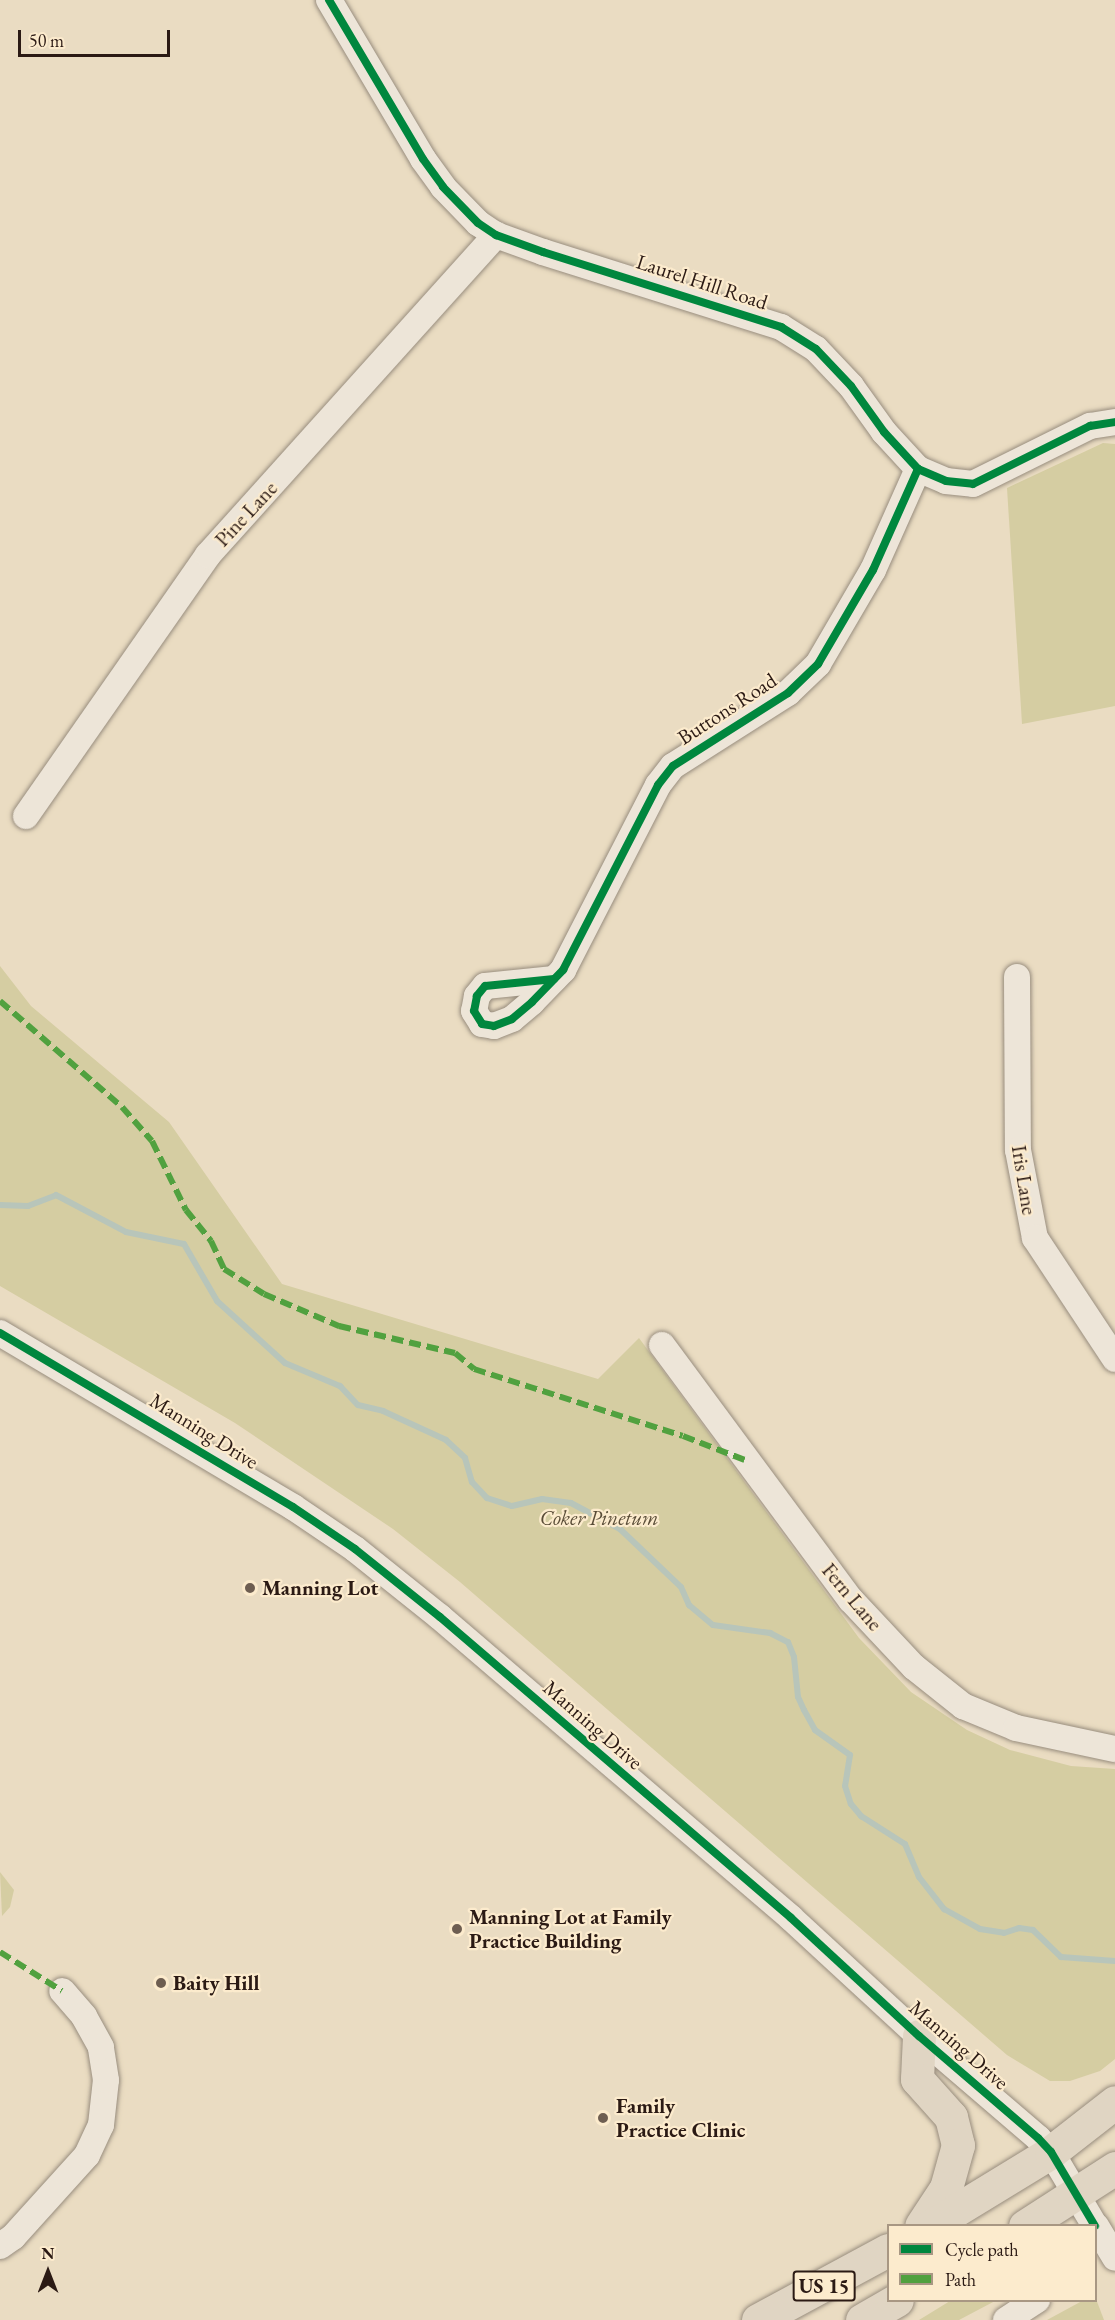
<!DOCTYPE html>
<style>
body{margin:0}
#map{position:relative;width:1115px;height:2320px;overflow:hidden;background:#eadcc2;font-family:"EB Garamond",serif}
div>[style]{position:absolute}
.green>*{inset:0;background:#d5cda2}
.stream>*{height:6px;margin:-3px;padding:0 3px;transform-origin:3px;border-radius:3px;background:#b8c5ba}
.roads{filter:drop-shadow(0 0 2px #988d7e) drop-shadow(0 0 2px #988d7e)}
.minor>*{height:26px;margin:-13px;padding:0 13px;transform-origin:13px;border-radius:13px;background:#ede5d8}
.highway>*{height:33px;margin:-16.5px;padding:0 16.5px;transform-origin:16.5px;border-radius:16.5px;background:#e0d5c3}
.quiet>*{height:6px;margin-top:-3px;transform-origin:0;background:repeating-linear-gradient(90deg,#51a13f 0 12px,transparent 0 18px)}
.cycleway>*{height:8px;margin:-4px;padding:0 4px;transform-origin:4px;border-radius:4px;background:#00873e}
.dots>*{width:16px;height:16px;translate:-50% -50%;box-sizing:border-box;border:3px solid #fcebcd;border-radius:50%}
span{translate:-50% -50%;white-space:nowrap;text-align:center;line-height:1.15;-webkit-text-stroke:4.5px #fcebcd;paint-order:stroke}
.shield-label span{padding:2px 4px;background:#fcebcd;border:2px solid;border-radius:4px;-webkit-text-stroke-width:0}
.shield-label{font-size:20px;color:#2b1a14;font-weight:700}
.street-label{font-size:21px;color:#2b1a14}
.park-label{font-size:21px;color:#594c37;font-style:italic}
.poi-label{font-size:21px;color:#2b1a14;font-weight:700}
.left{translate:0 -50%;text-align:left}
.legend{position:absolute;left:887px;top:2224px;width:210px;height:78px;box-sizing:border-box;background:#fcebcd;border:2px solid #a89783;margin:0;padding:8px 10px;list-style:none;font-size:18px;color:#2b1a14}
.legend li{display:flex;align-items:center;gap:12px;height:30px}
.legend b{width:30px;border:2px solid #a89783}
.north{position:absolute;left:18px;top:2242px;width:60px;height:60px;-webkit-text-stroke:4px #fcebcd;paint-order:stroke;rotate:0deg;font-size:16px;font-weight:700;line-height:24px;text-align:center;color:#2b1a14}
.north::after{content:'';display:block;margin:auto;width:21px;height:27px;background:#2b1a14;clip-path:polygon(50% 0,100% 100%,50% 72%,0 100%)}
.scale{position:absolute;left:18px;top:30px;width:152px;height:27px;box-sizing:border-box;border:3px solid #2b1a14;border-top:0;padding-left:8px;font-size:18px;line-height:21px;white-space:nowrap;color:#2b1a14;-webkit-text-stroke:4px #fcebcd;paint-order:stroke}
</style>
<div id="map">
<div class="green">
<i style="clip-path:polygon(1103px 443px,1115px 444px,1115px 706px,1022px 724px,1007px 488px)"></i>
<i style="clip-path:polygon(0 966px,31px 1006px,169px 1122px,282px 1284px,598px 1379px,639px 1338px,859px 1638px,911px 1692px,967px 1730px,1010px 1750px,1071px 1766px,1115px 1769px,1115px 2059px,1100px 2071px,1070px 2081px,1050px 2081px,1007px 2055px,460px 1582px,393px 1529px,235px 1423px,0 1286px)"></i>
<i style="clip-path:polygon(0 1872px,14px 1890px,10px 1907px,2px 1916px)"></i>
<i style="clip-path:polygon(1096px 2299px,1104px 2320px,1047px 2320px,1082px 2301px)"></i>
<i style="clip-path:polygon(950px 2301px,950px 2300px,995px 2301px,959px 2320px,919px 2320px)"></i>
</div>
<div class="stream">
<i style="left:0;top:1205px;width:28px;rotate:2deg"></i>
<i style="left:28px;top:1206px;width:30px;rotate:-21deg"></i>
<i style="left:56px;top:1195px;width:79px;rotate:27.9deg"></i>
<i style="left:126px;top:1232px;width:59px;rotate:11.7deg"></i>
<i style="left:184px;top:1244px;width:66px;rotate:59.9deg"></i>
<i style="left:217px;top:1301px;width:92px;rotate:42.4deg"></i>
<i style="left:285px;top:1363px;width:60px;rotate:22.7deg"></i>
<i style="left:340px;top:1386px;width:26px;rotate:47deg"></i>
<i style="left:358px;top:1405px;width:26px;rotate:13deg"></i>
<i style="left:383px;top:1411px;width:69px;rotate:24.7deg"></i>
<i style="left:446px;top:1440px;width:26px;rotate:43deg"></i>
<i style="left:465px;top:1458px;width:25px;rotate:74deg"></i>
<i style="left:472px;top:1482px;width:22px;rotate:47deg"></i>
<i style="left:487px;top:1498px;width:26px;rotate:18deg"></i>
<i style="left:512px;top:1506px;width:31px;rotate:-13deg"></i>
<i style="left:542px;top:1499px;width:29px;rotate:8deg"></i>
<i style="left:571px;top:1503px;width:55px;rotate:28deg"></i>
<i style="left:620px;top:1529px;width:84px;rotate:43.6deg"></i>
<i style="left:681px;top:1587px;width:20px;rotate:66deg"></i>
<i style="left:689px;top:1605px;width:31px;rotate:40deg"></i>
<i style="left:713px;top:1625px;width:58px;rotate:8deg"></i>
<i style="left:770px;top:1633px;width:20px;rotate:27deg"></i>
<i style="left:788px;top:1642px;width:16px;rotate:68deg"></i>
<i style="left:794px;top:1657px;width:40px;rotate:84.3deg"></i>
<i style="left:798px;top:1697px;width:14px;rotate:65deg"></i>
<i style="left:804px;top:1710px;width:23px;rotate:61deg"></i>
<i style="left:815px;top:1730px;width:43px;rotate:35.5deg"></i>
<i style="left:850px;top:1755px;width:31px;rotate:99deg"></i>
<i style="left:845px;top:1786px;width:19px;rotate:72deg"></i>
<i style="left:851px;top:1804px;width:16px;rotate:50deg"></i>
<i style="left:861px;top:1816px;width:52px;rotate:32.5deg"></i>
<i style="left:905px;top:1844px;width:36px;rotate:67deg"></i>
<i style="left:919px;top:1877px;width:41px;rotate:52deg"></i>
<i style="left:944px;top:1909px;width:41px;rotate:29.1deg"></i>
<i style="left:980px;top:1929px;width:24px;rotate:9deg"></i>
<i style="left:1004px;top:1933px;width:16px;rotate:-18deg"></i>
<i style="left:1019px;top:1928px;width:14px;rotate:8deg"></i>
<i style="left:1033px;top:1930px;width:39px;rotate:44deg"></i>
<i style="left:1061px;top:1957px;width:54px;rotate:4.2deg"></i>
</div>
<div class="roads">
<div class="minor">
<i style="left:329px;top:0;width:185px;rotate:59.4deg"></i>
<i style="left:423px;top:159px;width:34px;rotate:54deg"></i>
<i style="left:443px;top:187px;width:50px;rotate:45.8deg"></i>
<i style="left:478px;top:223px;width:22px;rotate:34deg"></i>
<i style="left:496px;top:235px;width:50px;rotate:19.9deg"></i>
<i style="left:543px;top:252px;width:250px;rotate:17.5deg"></i>
<i style="left:781px;top:327px;width:41px;rotate:32.2deg"></i>
<i style="left:816px;top:349px;width:51px;rotate:46.6deg"></i>
<i style="left:851px;top:386px;width:57px;rotate:54.3deg"></i>
<i style="left:884px;top:432px;width:50px;rotate:47.4deg"></i>
<i style="left:918px;top:469px;width:30px;rotate:23deg"></i>
<i style="left:946px;top:481px;width:27px;rotate:6deg"></i>
<i style="left:973px;top:484px;width:131px;rotate:-26.4deg"></i>
<i style="left:1090px;top:426px;width:25px;rotate:-9deg"></i>
<i style="left:26px;top:816px;width:318px;rotate:-55.1deg"></i>
<i style="left:208px;top:555px;width:431px;rotate:-48deg"></i>
<i style="left:1017px;top:977px;width:173px;rotate:89.7deg"></i>
<i style="left:1018px;top:1150px;width:90px;rotate:79.1deg"></i>
<i style="left:1035px;top:1238px;width:145px;rotate:56.5deg"></i>
<i style="left:554px;top:979px;width:69px;rotate:174.2deg"></i>
<i style="left:485px;top:986px;width:13px;rotate:129deg"></i>
<i style="left:477px;top:996px;width:15px;rotate:101deg"></i>
<i style="left:474px;top:1011px;width:15px;rotate:58deg"></i>
<i style="left:482px;top:1024px;width:12px;rotate:9deg"></i>
<i style="left:494px;top:1026px;width:19px;rotate:-21deg"></i>
<i style="left:512px;top:1019px;width:26px;rotate:-40deg"></i>
<i style="left:532px;top:1002px;width:45px;rotate:-45.9deg"></i>
<i style="left:563px;top:970px;width:208px;rotate:-62.8deg"></i>
<i style="left:658px;top:785px;width:24px;rotate:-52deg"></i>
<i style="left:673px;top:766px;width:136px;rotate:-32.4deg"></i>
<i style="left:788px;top:693px;width:42px;rotate:-44deg"></i>
<i style="left:818px;top:664px;width:109px;rotate:-59.7deg"></i>
<i style="left:873px;top:570px;width:111px;rotate:-66deg"></i>
<i style="left:0;top:1333px;width:341px;rotate:30.7deg"></i>
<i style="left:293px;top:1507px;width:75px;rotate:34.1deg"></i>
<i style="left:355px;top:1549px;width:109px;rotate:38.7deg"></i>
<i style="left:440px;top:1617px;width:462px;rotate:40.6deg"></i>
<i style="left:791px;top:1918px;width:174px;rotate:42.7deg"></i>
<i style="left:919px;top:2036px;width:157px;rotate:40.6deg"></i>
<i style="left:1038px;top:2138px;width:19px;rotate:47deg"></i>
<i style="left:1051px;top:2152px;width:86px;rotate:59.3deg"></i>
<i style="left:662px;top:1345px;width:317px;rotate:53.5deg"></i>
<i style="left:851px;top:1600px;width:92px;rotate:46.8deg"></i>
<i style="left:914px;top:1667px;width:63px;rotate:38.5deg"></i>
<i style="left:963px;top:1706px;width:57px;rotate:22.5deg"></i>
<i style="left:1016px;top:1728px;width:101px;rotate:12deg"></i>
<i style="left:1096px;top:2226px;width:37px;rotate:59deg"></i>
<i style="left:0;top:2246px;width:16px;rotate:-35deg"></i>
<i style="left:13px;top:2237px;width:110px;rotate:-47.9deg"></i>
<i style="left:87px;top:2155px;width:33px;rotate:-65deg"></i>
<i style="left:101px;top:2125px;width:45px;rotate:-83.7deg"></i>
<i style="left:106px;top:2080px;width:33px;rotate:-99deg"></i>
<i style="left:101px;top:2047px;width:35px;rotate:-119deg"></i>
<i style="left:84px;top:2016px;width:33px;rotate:-131deg"></i>
<i style="left:1006px;top:2320px;width:37px;rotate:-33deg"></i>
</div>
<div class="highway">
<i style="left:919px;top:2036px;width:43px;rotate:92.7deg"></i>
<i style="left:917px;top:2079px;width:51px;rotate:48.2deg"></i>
<i style="left:951px;top:2117px;width:29px;rotate:76deg"></i>
<i style="left:958px;top:2145px;width:45px;rotate:105.6deg"></i>
<i style="left:946px;top:2188px;width:45px;rotate:123.3deg"></i>
<i style="left:930px;top:2226px;width:142px;rotate:-31.4deg"></i>
<i style="left:1051px;top:2152px;width:81px;rotate:-38deg"></i>
<i style="left:1025px;top:2226px;width:107px;rotate:-32.8deg"></i>
<i style="left:758px;top:2320px;width:148px;rotate:-28.3deg"></i>
<i style="left:862px;top:2320px;width:40px;rotate:-29.7deg"></i>
</div>
</div>
<div class="quiet">
<i style="left:0;top:1001px;width:162px;rotate:41deg"></i>
<i style="left:122px;top:1107px;width:45px;rotate:48.6deg"></i>
<i style="left:152px;top:1141px;width:77px;rotate:63.8deg"></i>
<i style="left:186px;top:1210px;width:40px;rotate:51deg"></i>
<i style="left:211px;top:1241px;width:31px;rotate:65deg"></i>
<i style="left:224px;top:1269px;width:47px;rotate:32deg"></i>
<i style="left:264px;top:1294px;width:82px;rotate:23.1deg"></i>
<i style="left:339px;top:1326px;width:119px;rotate:13.1deg"></i>
<i style="left:455px;top:1353px;width:25px;rotate:40deg"></i>
<i style="left:474px;top:1369px;width:219px;rotate:17.8deg"></i>
<i style="left:683px;top:1436px;width:66px;rotate:21.2deg"></i>
<i style="left:0;top:1952px;width:73px;rotate:32.2deg"></i>
</div>
<div class="cycleway">
<i style="left:329px;top:0;width:185px;rotate:59.4deg"></i>
<i style="left:423px;top:159px;width:34px;rotate:54deg"></i>
<i style="left:443px;top:187px;width:50px;rotate:45.8deg"></i>
<i style="left:478px;top:223px;width:22px;rotate:34deg"></i>
<i style="left:496px;top:235px;width:50px;rotate:19.9deg"></i>
<i style="left:543px;top:252px;width:250px;rotate:17.5deg"></i>
<i style="left:781px;top:327px;width:41px;rotate:32.2deg"></i>
<i style="left:816px;top:349px;width:51px;rotate:46.6deg"></i>
<i style="left:851px;top:386px;width:57px;rotate:54.3deg"></i>
<i style="left:884px;top:432px;width:50px;rotate:47.4deg"></i>
<i style="left:918px;top:469px;width:30px;rotate:23deg"></i>
<i style="left:946px;top:481px;width:27px;rotate:6deg"></i>
<i style="left:973px;top:484px;width:131px;rotate:-26.4deg"></i>
<i style="left:1090px;top:426px;width:25px;rotate:-9deg"></i>
<i style="left:554px;top:979px;width:69px;rotate:174.2deg"></i>
<i style="left:485px;top:986px;width:13px;rotate:129deg"></i>
<i style="left:477px;top:996px;width:15px;rotate:101deg"></i>
<i style="left:474px;top:1011px;width:15px;rotate:58deg"></i>
<i style="left:482px;top:1024px;width:12px;rotate:9deg"></i>
<i style="left:494px;top:1026px;width:19px;rotate:-21deg"></i>
<i style="left:512px;top:1019px;width:26px;rotate:-40deg"></i>
<i style="left:532px;top:1002px;width:45px;rotate:-45.9deg"></i>
<i style="left:563px;top:970px;width:208px;rotate:-62.8deg"></i>
<i style="left:658px;top:785px;width:24px;rotate:-52deg"></i>
<i style="left:673px;top:766px;width:136px;rotate:-32.4deg"></i>
<i style="left:788px;top:693px;width:42px;rotate:-44deg"></i>
<i style="left:818px;top:664px;width:109px;rotate:-59.7deg"></i>
<i style="left:873px;top:570px;width:111px;rotate:-66deg"></i>
<i style="left:0;top:1333px;width:341px;rotate:30.7deg"></i>
<i style="left:293px;top:1507px;width:75px;rotate:34.1deg"></i>
<i style="left:355px;top:1549px;width:109px;rotate:38.7deg"></i>
<i style="left:440px;top:1617px;width:462px;rotate:40.6deg"></i>
<i style="left:791px;top:1918px;width:174px;rotate:42.7deg"></i>
<i style="left:919px;top:2036px;width:157px;rotate:40.6deg"></i>
<i style="left:1038px;top:2138px;width:19px;rotate:47deg"></i>
<i style="left:1051px;top:2152px;width:86px;rotate:59.3deg"></i>
</div>
<div class="dots">
<i style="left:250px;top:1588px;background:#6e5e51"></i>
<i style="left:457px;top:1929px;background:#6e5e51"></i>
<i style="left:161px;top:1983px;background:#6e5e51"></i>
<i style="left:603px;top:2118px;background:#6e5e51"></i>
</div>
<div class="shield-label">
<span style="left:824px;top:2286px">US 15</span>
</div>
<div class="street-label">
<span style="left:702px;top:282px;rotate:18deg">Laurel Hill Road</span>
<span style="left:246px;top:514px;rotate:-47deg">Pine Lane</span>
<span style="left:727px;top:709px;rotate:-33deg">Buttons Road</span>
<span style="left:1024px;top:1180px;rotate:81deg">Iris Lane</span>
<span style="left:204px;top:1431px;rotate:32deg">Manning Drive</span>
<span style="left:852px;top:1597px;rotate:50deg">Fern Lane</span>
<span style="left:593px;top:1725px;rotate:41deg">Manning Drive</span>
<span style="left:959px;top:2045px;rotate:41deg">Manning Drive</span>
</div>
<div class="park-label">
<span style="left:599px;top:1518px">Coker Pinetum</span>
</div>
<div class="poi-label">
<span class="left" style="left:262px;top:1588px">Manning Lot</span>
<span class="left" style="left:469px;top:1929px">Manning Lot at Family<br>Practice Building</span>
<span class="left" style="left:173px;top:1983px">Baity Hill</span>
<span class="left" style="left:616px;top:2118px">Family<br>Practice Clinic</span>
</div>
<ul class="legend">
<li><b style="height:8px;background:#00873e"></b>Cycle path</li>
<li><b style="height:8px;background:#51a13f"></b>Path</li>
</ul>
<div class="north">N</div>
<div class="scale">50 m</div>
</div>
